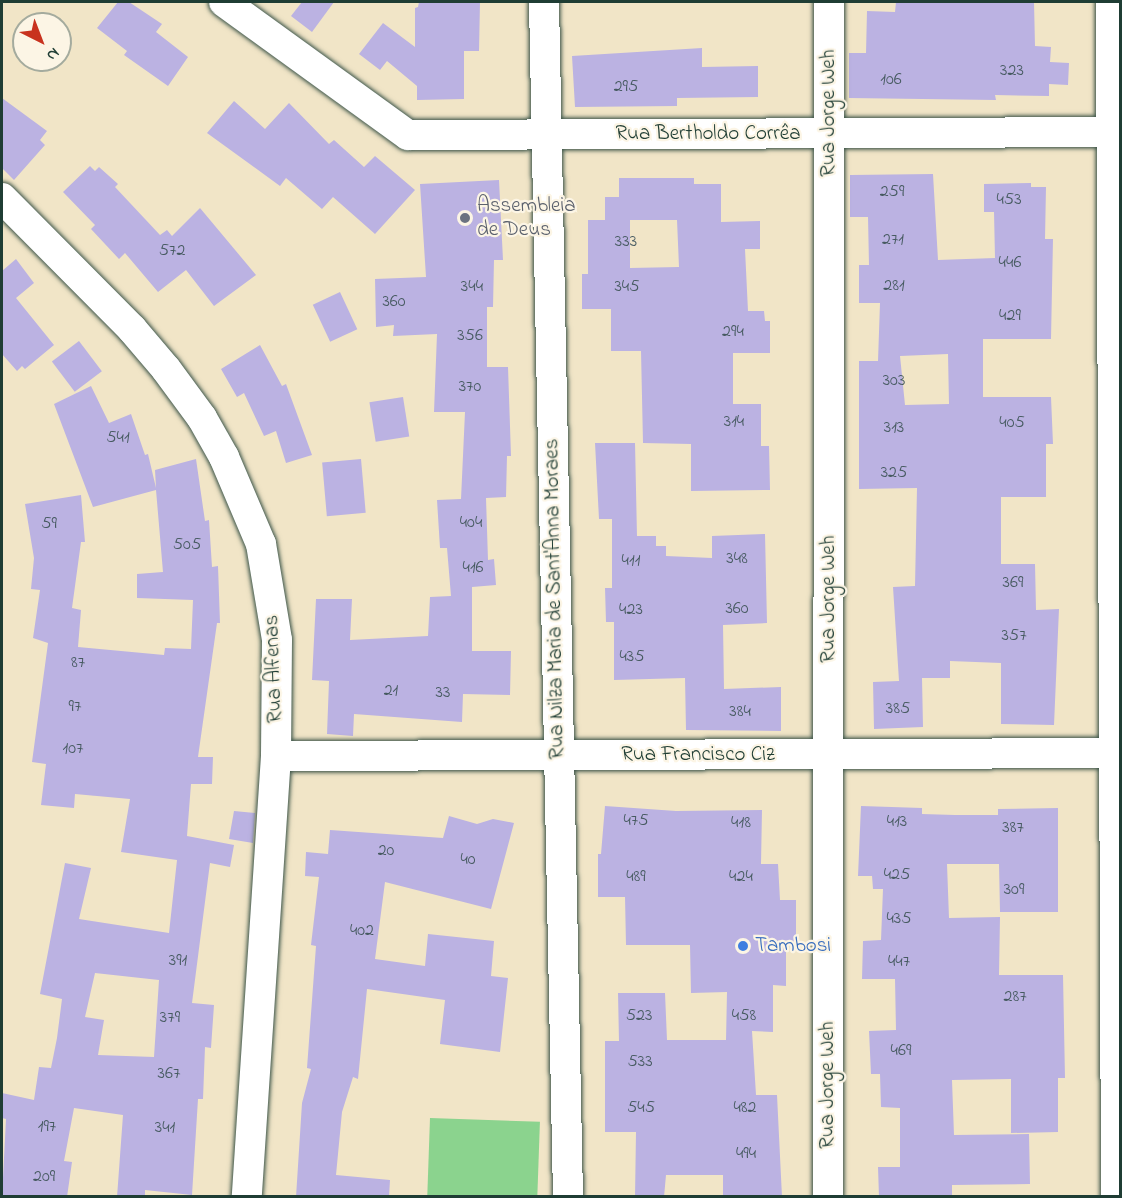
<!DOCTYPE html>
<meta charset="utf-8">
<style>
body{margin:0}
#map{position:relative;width:1122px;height:1198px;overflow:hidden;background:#f1e5c7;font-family:"Indie Flower",sans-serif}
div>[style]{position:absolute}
.green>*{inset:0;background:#8bd38e;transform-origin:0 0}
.building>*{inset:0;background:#bbb2e2;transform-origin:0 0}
.roads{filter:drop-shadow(0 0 2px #3e564a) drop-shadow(0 0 2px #3e564a)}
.minor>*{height:30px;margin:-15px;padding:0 15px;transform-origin:15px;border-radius:15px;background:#fff}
.dots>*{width:16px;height:16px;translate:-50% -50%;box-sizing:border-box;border:3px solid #fcf5e5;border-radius:50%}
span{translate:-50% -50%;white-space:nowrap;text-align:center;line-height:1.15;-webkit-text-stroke:4.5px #fcf5e5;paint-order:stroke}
.number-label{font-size:18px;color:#465a60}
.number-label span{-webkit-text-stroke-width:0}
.street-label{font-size:21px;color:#1f3d34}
.worship-label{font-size:21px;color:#5b616d}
.left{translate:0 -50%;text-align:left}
.shop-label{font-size:21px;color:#366cbe}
.frame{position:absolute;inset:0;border:3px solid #1f3d34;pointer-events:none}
.north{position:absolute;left:12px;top:12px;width:60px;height:60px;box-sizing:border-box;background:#fcf5e5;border:2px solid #a4ab9e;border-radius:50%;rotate:138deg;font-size:16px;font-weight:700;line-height:24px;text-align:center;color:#1f3d34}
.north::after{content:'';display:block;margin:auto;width:21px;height:27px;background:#c8321e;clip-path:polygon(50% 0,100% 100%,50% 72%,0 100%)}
</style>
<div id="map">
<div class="green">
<i style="left:430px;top:1118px;width:110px;height:78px;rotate:2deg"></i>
</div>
<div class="building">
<i style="clip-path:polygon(118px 2px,129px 2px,162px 24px,156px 32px,188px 57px,168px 86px,124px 55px,127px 51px,97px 28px)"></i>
<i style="clip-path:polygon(302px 2px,334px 2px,312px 32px,291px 16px)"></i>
<i style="clip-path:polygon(419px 2px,480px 2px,479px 51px,464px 51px,464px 99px,417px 100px,417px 86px,387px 61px,380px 70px,359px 54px,383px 23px,415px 47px,415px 8px,418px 7px)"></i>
<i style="clip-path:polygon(896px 2px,1034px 2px,1035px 46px,1051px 47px,1050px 62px,1069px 63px,1068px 85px,1049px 84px,1049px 96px,995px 95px,996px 100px,849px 98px,849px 53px,866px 53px,867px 11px,895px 12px)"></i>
<i style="clip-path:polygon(702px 48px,702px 67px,758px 66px,758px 97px,677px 98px,677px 106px,575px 107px,572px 56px)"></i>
<i style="clip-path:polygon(2px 98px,47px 131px,40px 140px,45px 145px,14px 180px,2px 168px)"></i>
<i style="clip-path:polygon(234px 101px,265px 129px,289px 103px,329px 144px,334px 140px,364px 167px,375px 156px,415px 190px,375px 234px,333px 197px,322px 209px,286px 178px,280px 186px,207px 133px)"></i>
<i style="clip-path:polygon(90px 166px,95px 171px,99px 167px,118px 184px,115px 187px,160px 235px,167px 230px,172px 236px,200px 208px,256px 275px,214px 306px,186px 270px,158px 292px,125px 253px,119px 259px,91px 229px,95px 225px,63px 192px)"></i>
<i style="clip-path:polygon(evenodd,933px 174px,938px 260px,995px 258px,994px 212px,984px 212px,984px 184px,1031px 183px,1031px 187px,1046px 187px,1045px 239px,1053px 239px,1051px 339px,983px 339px,983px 397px,1051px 397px,1053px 444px,1046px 444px,1046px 497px,1001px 497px,1001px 564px,1035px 564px,1036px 610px,1059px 609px,1054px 725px,1001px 724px,1001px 663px,950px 661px,950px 678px,922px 678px,923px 727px,874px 729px,873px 682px,899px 681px,893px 587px,915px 586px,917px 488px,859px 489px,859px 361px,878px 361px,880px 303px,859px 303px,859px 265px,869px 265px,868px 217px,850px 217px,850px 175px,933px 174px,948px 354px,949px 404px,905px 405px,900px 356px,948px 354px)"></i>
<i style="clip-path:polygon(evenodd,619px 178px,694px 178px,694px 184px,721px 184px,721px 222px,760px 221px,760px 249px,745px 249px,748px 311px,764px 311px,765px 321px,770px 321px,770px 353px,733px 353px,733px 404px,761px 404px,761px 446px,769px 446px,770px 490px,691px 491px,691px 444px,643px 443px,641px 351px,611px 351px,611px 309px,582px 309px,582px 274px,588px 274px,588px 220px,605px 220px,605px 197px,619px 197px,619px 178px,630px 220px,677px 220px,679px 267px,630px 268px,630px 220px)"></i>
<i style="clip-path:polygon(499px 180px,503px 260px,494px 260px,493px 307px,487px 307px,487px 367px,508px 367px,511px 456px,507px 456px,506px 497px,486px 498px,488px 560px,494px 559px,496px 585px,472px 587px,472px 651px,511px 651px,510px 695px,463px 694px,462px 722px,354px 714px,353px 736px,327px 734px,329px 681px,312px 680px,316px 599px,352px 599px,350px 640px,428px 636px,430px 597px,451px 596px,447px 548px,440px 548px,437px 500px,461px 499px,465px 412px,434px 412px,437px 334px,393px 336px,394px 325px,376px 327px,375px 279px,426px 277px,420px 184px)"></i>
<i style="clip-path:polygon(16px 259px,34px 283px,16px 298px,54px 345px,25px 369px,22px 366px,17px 371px,2px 354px,2px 271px)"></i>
<i style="left:340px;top:292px;width:41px;height:30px;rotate:65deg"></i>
<i style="left:79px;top:341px;width:38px;height:34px;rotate:53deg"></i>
<i style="clip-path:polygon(260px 345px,282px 386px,286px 384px,312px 455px,286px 463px,276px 431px,264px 436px,244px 393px,237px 397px,221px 369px)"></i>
<i style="clip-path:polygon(evenodd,91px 386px,109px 423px,131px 414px,145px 455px,148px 454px,156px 488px,155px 470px,196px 459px,205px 521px,209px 520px,212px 567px,218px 566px,220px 623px,217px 623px,198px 757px,213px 757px,212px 784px,191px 784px,187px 836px,234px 845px,230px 867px,210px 863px,192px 1003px,214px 1005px,211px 1048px,205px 1047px,203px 1099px,198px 1099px,192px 1195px,145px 1190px,145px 1197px,117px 1197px,123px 1115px,74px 1108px,64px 1161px,72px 1162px,67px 1197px,2px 1197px,6px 1119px,2px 1118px,2px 1093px,34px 1100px,39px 1067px,51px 1068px,57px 1038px,62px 999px,40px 994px,65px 863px,91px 868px,79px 919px,169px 933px,177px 860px,121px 852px,130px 799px,75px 794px,74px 808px,41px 805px,46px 764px,32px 762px,48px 643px,33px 638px,40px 590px,31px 589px,34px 558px,25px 504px,81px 495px,85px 542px,81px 542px,72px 608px,81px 610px,78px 647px,164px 655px,165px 648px,191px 649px,193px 600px,137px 598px,137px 574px,163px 572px,156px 490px,93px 507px,54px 404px,91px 386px,95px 973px,159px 980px,154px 1057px,98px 1055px,104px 1020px,85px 1017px,95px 973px)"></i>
<i style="left:403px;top:397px;width:40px;height:34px;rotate:81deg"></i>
<i style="clip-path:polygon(595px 443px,635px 443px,637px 536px,656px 536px,656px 546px,666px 546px,666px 556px,712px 558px,712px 536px,765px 534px,767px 623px,723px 625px,724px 689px,781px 687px,781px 731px,686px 730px,685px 678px,614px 680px,614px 622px,606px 622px,605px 588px,612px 588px,612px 519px,599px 519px)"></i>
<i style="left:361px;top:459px;width:54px;height:39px;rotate:85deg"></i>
<i style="clip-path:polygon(605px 806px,676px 811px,762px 810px,761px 864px,778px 864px,780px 900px,796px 900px,796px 945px,786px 945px,786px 986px,773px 985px,773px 1032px,752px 1031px,756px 1095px,777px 1095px,782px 1197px,723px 1197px,723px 1175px,666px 1175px,664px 1197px,635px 1197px,636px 1132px,605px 1132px,605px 1041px,619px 1041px,618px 993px,665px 993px,667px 1040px,726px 1040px,727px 992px,691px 993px,690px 945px,626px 945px,625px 897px,598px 897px,598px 854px,601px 854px)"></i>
<i style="clip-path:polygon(861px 806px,922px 808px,922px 814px,955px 815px,998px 815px,998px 809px,1058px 808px,1058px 912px,1000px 912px,999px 864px,947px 864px,949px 918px,1000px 917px,999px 975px,1063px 975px,1065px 1078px,1058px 1078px,1058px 1132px,1011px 1133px,1011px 1079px,952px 1080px,954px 1135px,1029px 1134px,1030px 1184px,952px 1185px,952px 1197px,879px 1197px,878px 1167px,900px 1167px,900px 1108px,881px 1107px,880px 1074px,871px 1074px,869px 1031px,896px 1030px,895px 979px,862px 979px,863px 941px,881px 940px,883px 889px,873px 889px,872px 876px,858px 876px)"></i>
<i style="clip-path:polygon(234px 811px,255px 813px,253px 843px,229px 839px)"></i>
<i style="clip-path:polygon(449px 816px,477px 824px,493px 819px,514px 823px,491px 909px,385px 882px,375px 959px,425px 966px,428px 934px,494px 941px,491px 976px,508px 978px,500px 1052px,440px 1044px,445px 1000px,367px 989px,358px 1079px,353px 1077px,342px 1112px,336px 1175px,390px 1180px,389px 1197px,296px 1197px,302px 1103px,311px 1069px,307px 1068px,316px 946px,311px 945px,319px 877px,305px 876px,306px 852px,328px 854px,330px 830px,443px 838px)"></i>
</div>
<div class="roads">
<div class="minor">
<i style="left:224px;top:2px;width:227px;rotate:35.9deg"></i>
<i style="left:408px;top:135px;width:712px;rotate:-0.24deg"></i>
<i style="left:544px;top:2px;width:1194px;rotate:88.85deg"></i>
<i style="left:1111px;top:2px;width:1194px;rotate:89.76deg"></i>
<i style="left:2px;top:198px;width:185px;rotate:45.2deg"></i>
<i style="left:132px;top:329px;width:52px;rotate:49.6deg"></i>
<i style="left:166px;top:369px;width:61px;rotate:53.7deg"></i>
<i style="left:202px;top:418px;width:45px;rotate:60.6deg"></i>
<i style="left:224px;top:457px;width:95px;rotate:67deg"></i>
<i style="left:261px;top:544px;width:97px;rotate:80.5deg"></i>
<i style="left:277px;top:640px;width:116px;rotate:90.5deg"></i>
<i style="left:276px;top:756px;width:441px;rotate:93.8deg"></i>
<i style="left:276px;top:756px;width:844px;rotate:-0.2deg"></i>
<i style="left:828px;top:1196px;width:1194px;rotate:-89.95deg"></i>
</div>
</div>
<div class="dots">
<i style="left:465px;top:218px;background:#6b7280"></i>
<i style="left:743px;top:946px;background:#3f7fe0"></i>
</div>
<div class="number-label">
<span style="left:1012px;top:71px">323</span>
<span style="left:891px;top:80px">106</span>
<span style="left:626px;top:87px">295</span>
<span style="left:892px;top:192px">259</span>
<span style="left:1009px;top:200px">453</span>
<span style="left:893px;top:240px">271</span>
<span style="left:626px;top:242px">333</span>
<span style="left:172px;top:251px">572</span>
<span style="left:1010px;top:263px">446</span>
<span style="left:894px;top:286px">281</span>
<span style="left:472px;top:287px">344</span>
<span style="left:627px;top:287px">345</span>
<span style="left:394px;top:302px">360</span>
<span style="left:1010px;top:316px">429</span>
<span style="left:733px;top:332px">294</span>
<span style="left:470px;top:336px">356</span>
<span style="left:894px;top:381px">303</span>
<span style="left:470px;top:387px">370</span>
<span style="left:734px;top:422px">314</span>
<span style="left:1012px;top:423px">405</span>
<span style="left:894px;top:428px">313</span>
<span style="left:118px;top:438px">541</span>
<span style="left:894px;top:473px">325</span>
<span style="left:471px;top:523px">404</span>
<span style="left:49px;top:524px">59</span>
<span style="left:187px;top:545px">505</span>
<span style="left:737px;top:559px">348</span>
<span style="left:631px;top:561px">411</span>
<span style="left:473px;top:568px">416</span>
<span style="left:1013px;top:583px">369</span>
<span style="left:737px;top:609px">360</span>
<span style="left:631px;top:610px">423</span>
<span style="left:1014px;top:636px">357</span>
<span style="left:632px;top:657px">435</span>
<span style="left:78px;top:663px">87</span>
<span style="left:391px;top:691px">21</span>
<span style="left:443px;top:693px">33</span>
<span style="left:75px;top:707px">97</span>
<span style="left:898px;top:709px">385</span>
<span style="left:740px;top:712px">384</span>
<span style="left:73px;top:749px">107</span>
<span style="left:636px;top:821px">475</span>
<span style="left:897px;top:822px">413</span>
<span style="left:741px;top:823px">418</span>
<span style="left:1013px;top:828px">387</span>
<span style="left:386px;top:851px">20</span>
<span style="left:468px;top:860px">40</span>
<span style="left:897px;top:875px">425</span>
<span style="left:636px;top:877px">489</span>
<span style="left:741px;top:877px">424</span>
<span style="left:1014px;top:890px">309</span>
<span style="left:899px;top:919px">435</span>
<span style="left:362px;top:931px">402</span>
<span style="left:178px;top:961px">391</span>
<span style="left:899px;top:962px">447</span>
<span style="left:1015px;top:997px">287</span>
<span style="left:639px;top:1016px">523</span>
<span style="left:744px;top:1016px">458</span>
<span style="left:170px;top:1018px">379</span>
<span style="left:901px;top:1051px">469</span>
<span style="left:640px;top:1062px">533</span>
<span style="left:169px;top:1074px">367</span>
<span style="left:641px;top:1108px">545</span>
<span style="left:745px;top:1108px">482</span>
<span style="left:47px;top:1127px">197</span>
<span style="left:165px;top:1128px">341</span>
<span style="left:746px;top:1154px">494</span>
<span style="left:44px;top:1177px">209</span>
</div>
<div class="street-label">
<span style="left:829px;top:113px;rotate:-90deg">Rua Jorge Weh</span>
<span style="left:708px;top:134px">Rua Bertholdo Corrêa</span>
<span style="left:555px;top:599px;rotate:-91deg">Rua Nilza Maria de Sant'Anna Moraes</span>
<span style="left:829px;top:599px;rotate:-90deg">Rua Jorge Weh</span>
<span style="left:274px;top:669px;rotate:-92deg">Rua Alfenas</span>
<span style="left:698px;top:755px">Rua Francisco Ciz</span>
<span style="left:828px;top:1085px;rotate:-90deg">Rua Jorge Weh</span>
</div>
<div class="worship-label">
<span class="left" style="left:477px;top:218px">Assembleia<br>de Deus</span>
</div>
<div class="shop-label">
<span class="left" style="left:755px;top:946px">Tambosi</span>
</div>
<div class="frame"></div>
<div class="north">N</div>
</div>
